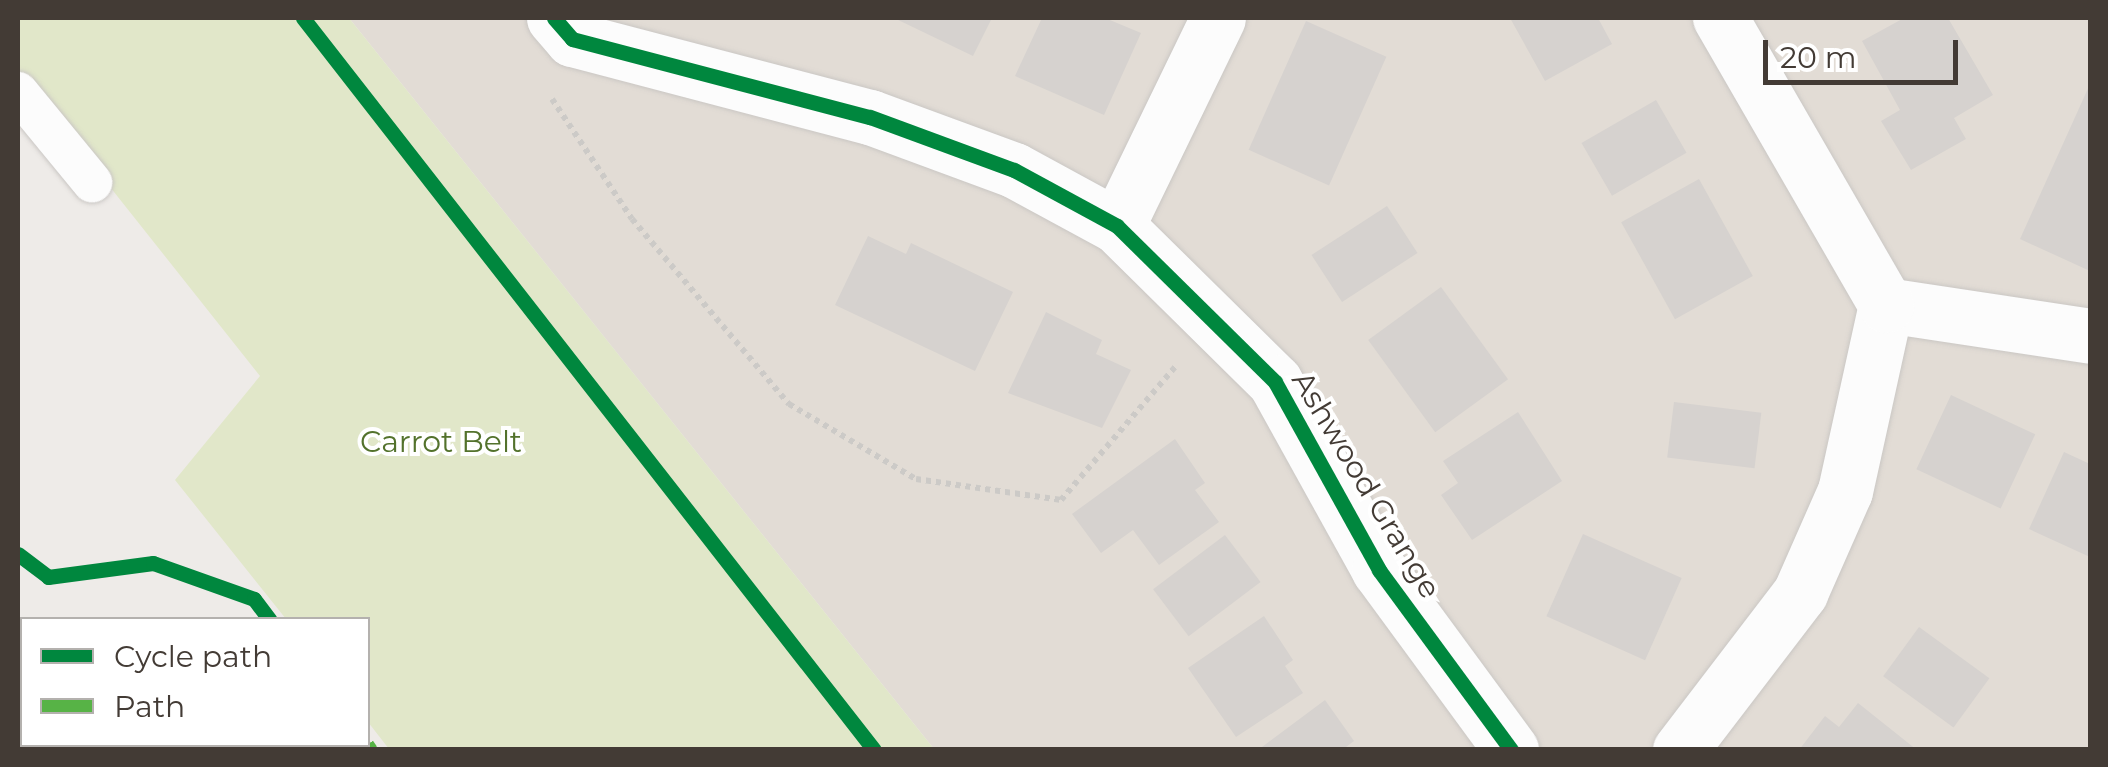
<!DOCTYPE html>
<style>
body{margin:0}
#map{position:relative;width:2108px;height:767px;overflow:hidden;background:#eeebe8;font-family:Montserrat,sans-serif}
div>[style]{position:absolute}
.residential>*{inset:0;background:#e2dcd5}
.green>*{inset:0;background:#e1e7c9}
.building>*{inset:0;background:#d6d2cf;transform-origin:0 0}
.path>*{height:6px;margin-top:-3px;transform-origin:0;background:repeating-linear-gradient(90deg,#cccac7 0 5px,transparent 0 10px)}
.roads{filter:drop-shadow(0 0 2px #cac7c4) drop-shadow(0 0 2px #cac7c4)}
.lane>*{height:40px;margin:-20px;padding:0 20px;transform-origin:20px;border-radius:20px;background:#fcfcfc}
.street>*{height:55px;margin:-27.5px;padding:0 27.5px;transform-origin:27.5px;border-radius:27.5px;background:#fcfcfc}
.quiet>*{height:12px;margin-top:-6px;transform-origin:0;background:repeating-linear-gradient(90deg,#57b346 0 25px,transparent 0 37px)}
.cycleway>*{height:15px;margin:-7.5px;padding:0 7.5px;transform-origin:7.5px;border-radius:7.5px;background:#00873e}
span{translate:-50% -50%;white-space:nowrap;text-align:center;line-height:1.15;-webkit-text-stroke:8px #fff;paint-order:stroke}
.park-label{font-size:30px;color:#53722c}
.street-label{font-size:30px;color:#433b35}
.frame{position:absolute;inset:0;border:20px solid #433b35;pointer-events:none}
.legend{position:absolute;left:20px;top:617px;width:350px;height:130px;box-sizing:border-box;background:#fff;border:2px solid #b4b1ae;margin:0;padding:12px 18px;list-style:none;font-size:30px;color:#433b35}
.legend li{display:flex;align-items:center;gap:20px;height:50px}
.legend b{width:50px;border:2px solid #b4b1ae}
.scale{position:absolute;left:1763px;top:40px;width:195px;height:45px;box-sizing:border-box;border:5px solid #433b35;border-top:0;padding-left:12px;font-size:30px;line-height:35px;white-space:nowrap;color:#433b35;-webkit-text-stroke:8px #fff;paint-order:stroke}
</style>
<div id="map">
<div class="residential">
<i style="clip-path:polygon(349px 18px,2090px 18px,2090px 749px,934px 749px)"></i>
</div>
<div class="green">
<i style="clip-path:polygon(18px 18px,349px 18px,934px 749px,389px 749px,368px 722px,368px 620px,286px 619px,175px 480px,260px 376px,18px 71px)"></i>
</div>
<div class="building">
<i style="clip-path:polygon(894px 18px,992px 18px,973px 56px)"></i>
<i style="clip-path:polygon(1042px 18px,1105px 18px,1141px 33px,1104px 115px,1015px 76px)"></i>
<i style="clip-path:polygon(1510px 18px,1598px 18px,1612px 44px,1545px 81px)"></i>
<i style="clip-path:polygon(1904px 18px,1948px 18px,1993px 95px,1954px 118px,1966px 139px,1911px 170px,1881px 121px,1900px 110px,1862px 41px)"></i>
<i style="left:1306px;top:21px;width:88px;height:141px;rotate:24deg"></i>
<i style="clip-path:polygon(2090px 84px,2090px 271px,2020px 239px)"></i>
<i style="left:1656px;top:100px;width:61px;height:86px;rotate:60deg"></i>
<i style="left:1699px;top:179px;width:111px;height:89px;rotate:61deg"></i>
<i style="left:1387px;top:206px;width:56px;height:90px;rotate:57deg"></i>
<i style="clip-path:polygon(868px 236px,906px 254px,911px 243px,1013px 292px,975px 371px,835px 305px)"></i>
<i style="left:1441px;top:287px;width:114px;height:90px;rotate:54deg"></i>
<i style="clip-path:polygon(1046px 312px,1102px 340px,1096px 354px,1131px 370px,1102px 428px,1008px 393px)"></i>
<i style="left:1951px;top:395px;width:93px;height:82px;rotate:25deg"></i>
<i style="left:1674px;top:402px;width:88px;height:56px;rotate:7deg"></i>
<i style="clip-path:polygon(1518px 412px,1562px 481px,1472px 540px,1441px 495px,1458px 483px,1443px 461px)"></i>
<i style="clip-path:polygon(1175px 439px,1205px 483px,1195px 490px,1219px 522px,1159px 565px,1133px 530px,1101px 553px,1072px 514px)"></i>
<i style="clip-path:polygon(2064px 452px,2090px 464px,2090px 557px,2029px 529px)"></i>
<i style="left:1583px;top:534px;width:108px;height:90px;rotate:24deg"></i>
<i style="left:1225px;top:535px;width:59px;height:90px;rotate:53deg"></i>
<i style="clip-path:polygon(1264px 616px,1293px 660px,1285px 666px,1303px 693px,1236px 737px,1188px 668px)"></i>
<i style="left:1919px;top:627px;width:87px;height:61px;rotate:36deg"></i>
<i style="clip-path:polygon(1325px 700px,1354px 741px,1342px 750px,1258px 750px)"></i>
<i style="clip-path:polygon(1858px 703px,1917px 750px,1799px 750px,1825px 716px,1839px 727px)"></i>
</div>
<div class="path">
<i style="left:552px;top:99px;width:144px;rotate:56.3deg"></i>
<i style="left:632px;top:219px;width:243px;rotate:49.7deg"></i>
<i style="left:789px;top:404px;width:147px;rotate:30.6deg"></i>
<i style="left:916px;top:479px;width:147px;rotate:8.2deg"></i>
<i style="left:1061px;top:500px;width:177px;rotate:-49.4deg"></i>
</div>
<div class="roads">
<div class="lane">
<i style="left:18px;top:92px;width:117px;rotate:50.6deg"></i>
</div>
<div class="street">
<i style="left:554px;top:18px;width:28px;rotate:49deg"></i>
<i style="left:572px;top:39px;width:308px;rotate:14.7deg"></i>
<i style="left:870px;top:117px;width:153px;rotate:20.2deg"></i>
<i style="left:1014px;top:170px;width:117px;rotate:28.5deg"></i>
<i style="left:1117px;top:226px;width:222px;rotate:44.6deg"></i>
<i style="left:1275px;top:382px;width:215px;rotate:61deg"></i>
<i style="left:1379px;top:570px;width:223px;rotate:53.7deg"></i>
<i style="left:1117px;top:226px;width:231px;rotate:-64.1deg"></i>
<i style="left:1886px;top:305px;width:206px;rotate:8.6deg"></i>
<i style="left:1680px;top:750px;width:198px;rotate:-52.6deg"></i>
<i style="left:1800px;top:593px;width:111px;rotate:-66.2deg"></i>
<i style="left:1845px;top:491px;width:190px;rotate:-77.6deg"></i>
<i style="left:1886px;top:305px;width:332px;rotate:-120deg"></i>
</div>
</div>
<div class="quiet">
<i style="left:368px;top:744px;width:7px;rotate:56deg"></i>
</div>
<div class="cycleway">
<i style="left:303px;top:18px;width:928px;rotate:52.04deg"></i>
<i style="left:554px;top:18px;width:28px;rotate:49deg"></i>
<i style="left:572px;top:39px;width:308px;rotate:14.7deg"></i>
<i style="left:870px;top:117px;width:153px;rotate:20.2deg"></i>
<i style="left:1014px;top:170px;width:117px;rotate:28.5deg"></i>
<i style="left:1117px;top:226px;width:222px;rotate:44.6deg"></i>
<i style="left:1275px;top:382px;width:215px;rotate:61deg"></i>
<i style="left:1379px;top:570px;width:223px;rotate:53.7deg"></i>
<i style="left:18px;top:554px;width:38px;rotate:37deg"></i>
<i style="left:48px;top:577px;width:106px;rotate:-7.6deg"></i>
<i style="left:153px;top:563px;width:107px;rotate:19.6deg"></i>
<i style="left:254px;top:599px;width:26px;rotate:53deg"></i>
</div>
<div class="park-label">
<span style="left:441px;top:442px">Carrot Belt</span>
</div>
<div class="street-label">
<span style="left:1366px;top:485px;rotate:59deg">Ashwood Grange</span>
</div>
<div class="frame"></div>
<ul class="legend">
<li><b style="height:12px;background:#00873e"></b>Cycle path</li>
<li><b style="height:12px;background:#57b346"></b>Path</li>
</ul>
<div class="scale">20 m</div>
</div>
